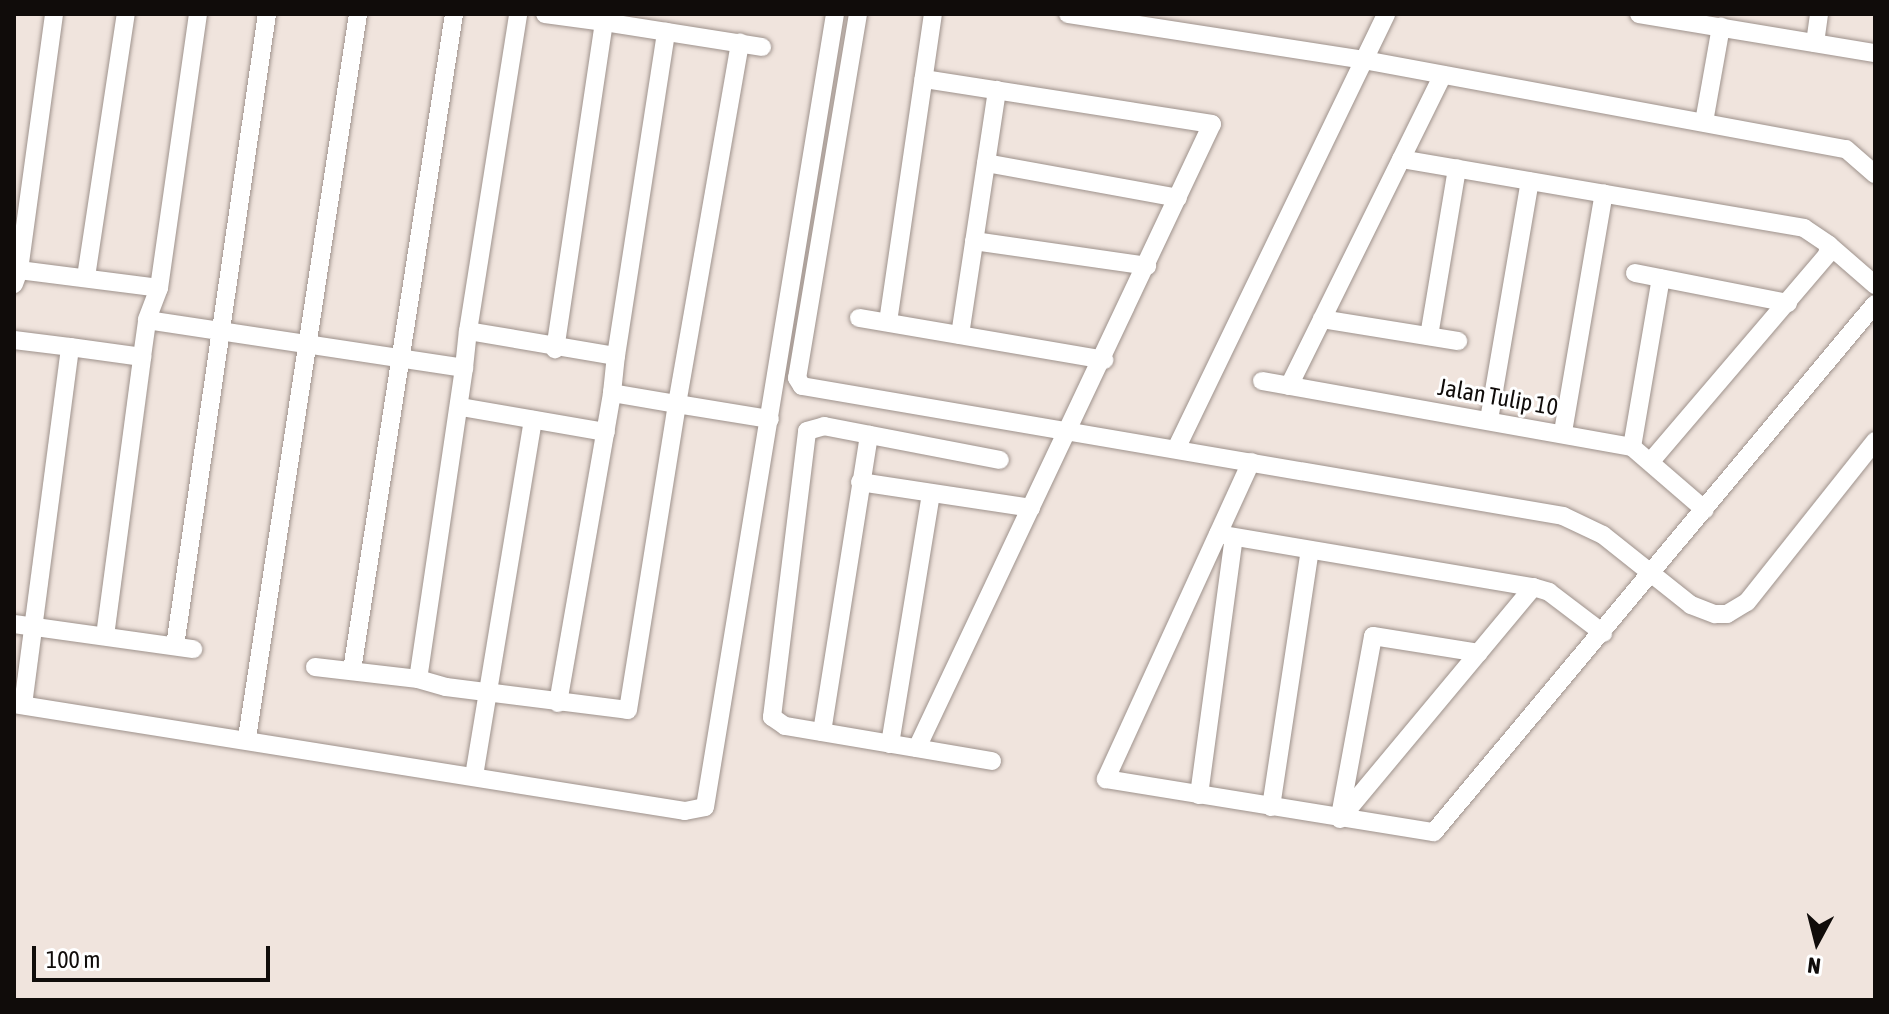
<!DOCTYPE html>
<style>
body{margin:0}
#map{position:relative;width:1889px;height:1014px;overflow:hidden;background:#f0e4dd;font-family:"Asap Condensed",sans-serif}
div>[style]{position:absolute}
.roads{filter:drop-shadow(0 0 2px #9e928c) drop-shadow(0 0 2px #9e928c)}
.minor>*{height:18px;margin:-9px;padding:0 9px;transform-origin:9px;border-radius:9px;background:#fff}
span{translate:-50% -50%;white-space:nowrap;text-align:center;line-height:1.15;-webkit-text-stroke:6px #fff;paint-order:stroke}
.street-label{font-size:24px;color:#100c0a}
.frame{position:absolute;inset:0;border:16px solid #100c0a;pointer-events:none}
.north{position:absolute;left:1777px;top:902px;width:80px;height:80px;-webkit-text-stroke:6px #fff;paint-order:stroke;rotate:187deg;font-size:22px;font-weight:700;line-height:32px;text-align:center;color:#100c0a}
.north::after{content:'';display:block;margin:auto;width:28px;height:36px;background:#100c0a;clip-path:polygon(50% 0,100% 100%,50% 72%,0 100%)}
.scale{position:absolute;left:32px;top:946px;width:238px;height:36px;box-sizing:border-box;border:4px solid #100c0a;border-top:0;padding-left:10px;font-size:24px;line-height:28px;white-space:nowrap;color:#100c0a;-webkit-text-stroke:6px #fff;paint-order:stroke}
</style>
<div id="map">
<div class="roads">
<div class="minor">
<i style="left:545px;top:14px;width:60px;rotate:7.7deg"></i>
<i style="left:604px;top:22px;width:331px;rotate:98.5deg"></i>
<i style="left:606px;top:14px;width:8px;rotate:104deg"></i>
<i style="left:604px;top:22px;width:160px;rotate:9deg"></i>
<i style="left:858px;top:14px;width:369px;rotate:99.5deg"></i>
<i style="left:797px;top:378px;width:9px;rotate:58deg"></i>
<i style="left:802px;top:386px;width:772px;rotate:9.69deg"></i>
<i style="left:1563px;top:516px;width:44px;rotate:25.4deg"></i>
<i style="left:1603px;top:535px;width:112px;rotate:38.5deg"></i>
<i style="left:1691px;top:605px;width:26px;rotate:21deg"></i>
<i style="left:1715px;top:614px;width:12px"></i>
<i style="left:1727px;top:614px;width:23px;rotate:-31deg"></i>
<i style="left:1747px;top:602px;width:206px;rotate:-51.5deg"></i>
<i style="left:1068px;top:14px;width:300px;rotate:8.8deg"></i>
<i style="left:1364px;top:60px;width:490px;rotate:10.5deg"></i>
<i style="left:1846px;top:149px;width:38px;rotate:41deg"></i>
<i style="left:1639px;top:14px;width:239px;rotate:9.4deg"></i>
<i style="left:1815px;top:43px;width:29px;rotate:-82deg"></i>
<i style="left:1704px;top:122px;width:97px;rotate:-79.9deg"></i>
<i style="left:1401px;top:159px;width:409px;rotate:9.7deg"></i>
<i style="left:1804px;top:228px;width:30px;rotate:34deg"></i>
<i style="left:1829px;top:245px;width:10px;rotate:101deg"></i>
<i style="left:1827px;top:255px;width:271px;rotate:130.5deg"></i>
<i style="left:986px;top:163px;width:195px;rotate:10.3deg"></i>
<i style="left:974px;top:241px;width:175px;rotate:8.2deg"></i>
<i style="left:1829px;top:245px;width:61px;rotate:41deg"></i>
<i style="left:19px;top:270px;width:258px;rotate:-82.2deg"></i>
<i style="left:1635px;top:273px;width:156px;rotate:11.1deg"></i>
<i style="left:86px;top:277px;width:266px;rotate:-81.4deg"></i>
<i style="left:14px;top:284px;width:15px;rotate:-70deg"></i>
<i style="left:19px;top:270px;width:141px;rotate:7.3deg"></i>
<i style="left:159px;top:288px;width:34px;rotate:111deg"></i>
<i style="left:147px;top:320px;width:321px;rotate:8.6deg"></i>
<i style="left:464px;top:368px;width:37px;rotate:-84deg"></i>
<i style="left:468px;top:331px;width:150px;rotate:9.6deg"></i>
<i style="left:616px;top:356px;width:328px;rotate:-81.2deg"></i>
<i style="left:159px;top:288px;width:277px;rotate:-81.9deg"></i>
<i style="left:859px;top:318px;width:249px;rotate:9.7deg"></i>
<i style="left:1322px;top:319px;width:138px;rotate:9.2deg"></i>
<i style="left:888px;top:322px;width:311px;rotate:-81.7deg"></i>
<i style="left:468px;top:331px;width:321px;rotate:-81deg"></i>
<i style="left:960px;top:335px;width:248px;rotate:-81.4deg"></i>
<i style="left:1429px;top:336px;width:170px;rotate:-80.5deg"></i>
<i style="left:14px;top:340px;width:56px;rotate:7.1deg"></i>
<i style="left:464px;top:368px;width:314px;rotate:98.4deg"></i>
<i style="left:418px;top:679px;width:29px;rotate:16deg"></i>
<i style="left:446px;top:687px;width:183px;rotate:7.2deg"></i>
<i style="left:628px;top:710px;width:310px;rotate:-80.9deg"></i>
<i style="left:677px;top:404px;width:94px;rotate:9.2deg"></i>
<i style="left:1262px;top:381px;width:376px;rotate:10.1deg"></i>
<i style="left:1632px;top:447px;width:96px;rotate:40.8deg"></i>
<i style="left:1289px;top:386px;width:347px;rotate:-63.7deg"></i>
<i style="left:612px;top:393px;width:37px;rotate:-84deg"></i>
<i style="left:461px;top:407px;width:147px;rotate:9.8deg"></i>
<i style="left:1489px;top:420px;width:242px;rotate:-80.3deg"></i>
<i style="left:1563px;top:432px;width:242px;rotate:-80.3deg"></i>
<i style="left:1632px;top:447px;width:171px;rotate:-80.3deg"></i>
<i style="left:1176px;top:449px;width:483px;rotate:-64.2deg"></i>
<i style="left:1251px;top:462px;width:349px;rotate:114.6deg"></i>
<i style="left:1106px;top:779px;width:332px;rotate:9.2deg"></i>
<i style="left:1434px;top:832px;width:688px;rotate:-50.13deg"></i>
<i style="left:860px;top:482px;width:173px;rotate:8.6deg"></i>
<i style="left:1218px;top:534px;width:319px;rotate:9.6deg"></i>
<i style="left:1533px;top:587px;width:17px;rotate:17deg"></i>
<i style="left:1549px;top:592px;width:68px;rotate:37.2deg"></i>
<i style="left:14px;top:624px;width:181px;rotate:8deg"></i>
<i style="left:105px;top:636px;width:281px;rotate:-82.4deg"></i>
<i style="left:175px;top:646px;width:639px;rotate:-81.72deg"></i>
<i style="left:315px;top:667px;width:104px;rotate:6.6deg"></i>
<i style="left:352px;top:670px;width:664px;rotate:-81.16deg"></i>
<i style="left:558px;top:703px;width:315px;rotate:-80.1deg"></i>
<i style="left:612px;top:393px;width:66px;rotate:9.6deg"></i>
<i style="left:677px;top:404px;width:367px;rotate:-80.1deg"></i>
<i style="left:14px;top:704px;width:679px;rotate:9.06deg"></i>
<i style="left:685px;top:811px;width:20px;rotate:-11deg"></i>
<i style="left:705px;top:807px;width:804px;rotate:-80.69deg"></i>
<i style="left:23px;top:705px;width:361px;rotate:-82.5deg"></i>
<i style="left:70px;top:347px;width:73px;rotate:7.9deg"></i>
<i style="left:142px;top:357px;width:37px;rotate:-82deg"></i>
<i style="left:822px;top:732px;width:301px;rotate:-81deg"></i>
<i style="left:247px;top:738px;width:732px;rotate:-81.28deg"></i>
<i style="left:890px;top:744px;width:254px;rotate:-80.7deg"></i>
<i style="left:917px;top:748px;width:690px;rotate:-64.7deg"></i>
<i style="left:1212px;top:124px;width:292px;rotate:-171.1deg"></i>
<i style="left:992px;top:761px;width:210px;rotate:-170.4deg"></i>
<i style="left:785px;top:726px;width:16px;rotate:-145deg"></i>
<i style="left:772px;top:717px;width:288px;rotate:-83deg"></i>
<i style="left:807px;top:431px;width:18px;rotate:-16deg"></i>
<i style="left:824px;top:426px;width:179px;rotate:10.9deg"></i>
<i style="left:474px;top:776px;width:361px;rotate:-80.6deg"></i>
<i style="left:1199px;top:795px;width:260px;rotate:-82.3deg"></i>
<i style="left:1271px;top:807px;width:260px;rotate:-81.4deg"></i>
<i style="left:1340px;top:816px;width:183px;rotate:-79.6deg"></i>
<i style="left:1373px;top:636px;width:107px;rotate:9.1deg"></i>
<i style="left:1340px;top:819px;width:302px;rotate:-50.2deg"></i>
</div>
</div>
<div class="street-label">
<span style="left:1498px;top:397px;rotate:10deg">Jalan Tulip 10</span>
</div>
<div class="frame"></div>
<div class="north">N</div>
<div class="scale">100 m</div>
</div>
